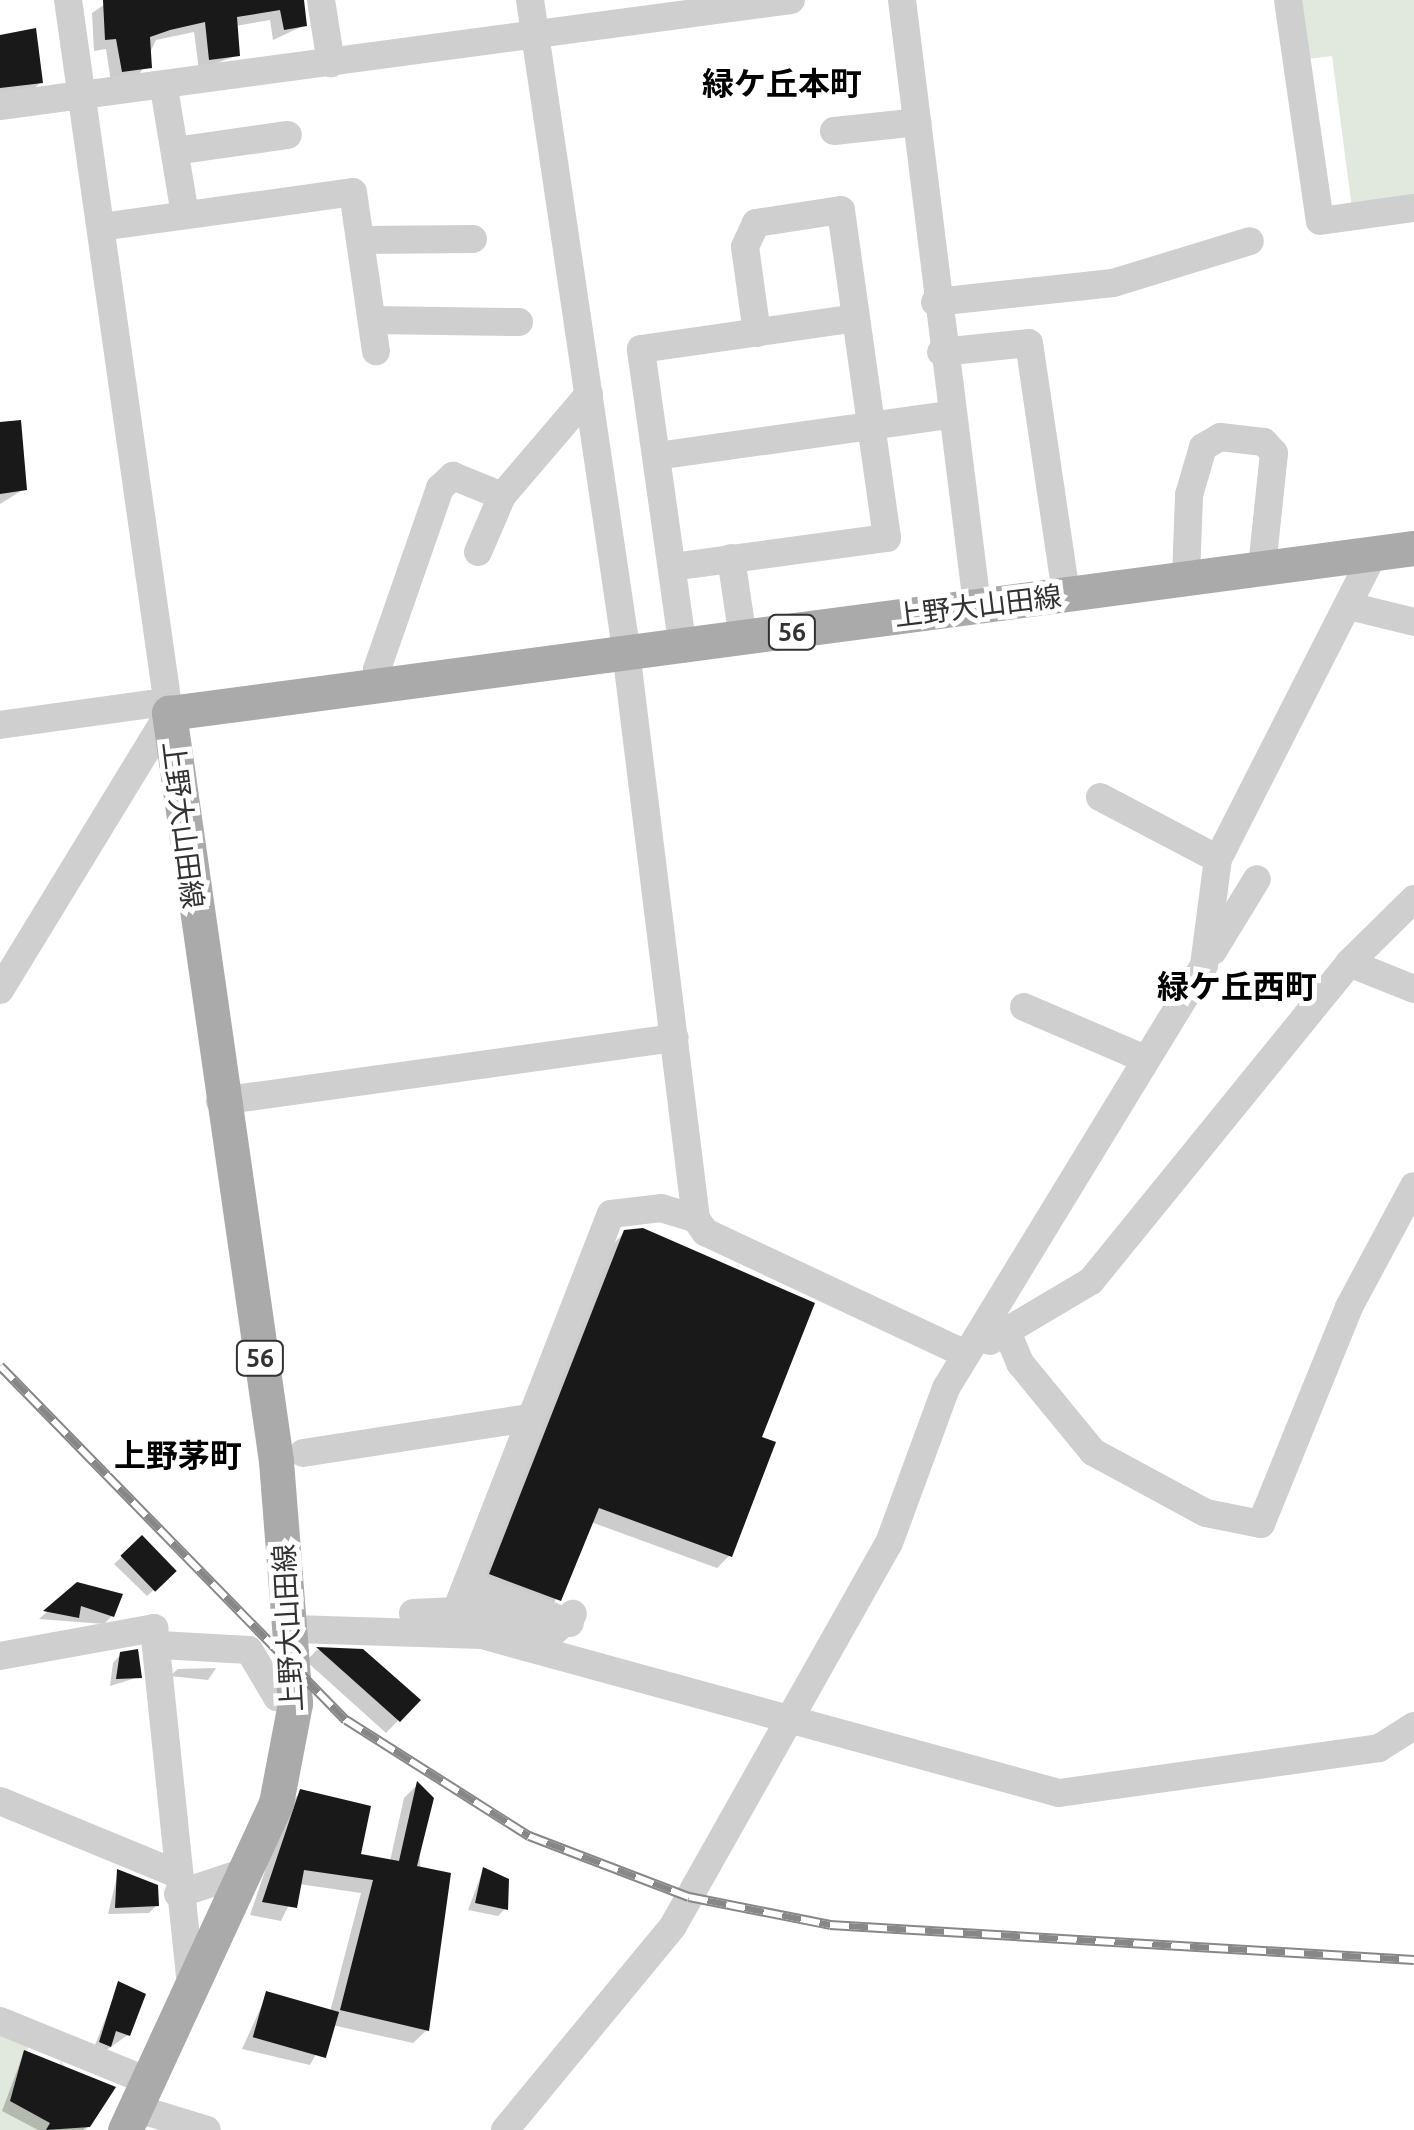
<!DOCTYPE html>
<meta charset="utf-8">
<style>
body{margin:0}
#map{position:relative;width:1414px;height:2130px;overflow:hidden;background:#fff;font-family:Ubuntu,"Noto Sans JP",sans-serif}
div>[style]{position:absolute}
.green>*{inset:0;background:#e1e8dd}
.shadow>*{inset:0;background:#0003}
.building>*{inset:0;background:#191919;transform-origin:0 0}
.minor>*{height:28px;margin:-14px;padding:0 14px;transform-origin:14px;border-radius:14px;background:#cfcfcf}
.major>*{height:35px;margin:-17.5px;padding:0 17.5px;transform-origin:17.5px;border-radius:17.5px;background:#aaa}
.rail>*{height:10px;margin-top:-5px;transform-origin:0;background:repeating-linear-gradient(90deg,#fff 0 19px,#878787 0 38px);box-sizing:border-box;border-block:2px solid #878787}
span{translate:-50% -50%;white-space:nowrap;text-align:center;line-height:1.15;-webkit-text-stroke:10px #fff;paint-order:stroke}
.shield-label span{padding:2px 8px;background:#fff;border:2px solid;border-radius:8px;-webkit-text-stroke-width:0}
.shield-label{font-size:25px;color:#323232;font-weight:700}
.street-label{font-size:28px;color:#323232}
.quarter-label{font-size:32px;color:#000;font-weight:700}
</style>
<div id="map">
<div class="green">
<i style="clip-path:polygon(1299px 0,1414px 0,1414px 199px,1352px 208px,1332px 56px,1307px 59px)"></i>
<i style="clip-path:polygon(0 2031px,30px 2042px,11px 2101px,41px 2118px,61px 2059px,74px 2086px,108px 2100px,86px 2130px,0 2130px)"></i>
</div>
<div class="shadow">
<i style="clip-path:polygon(111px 0,303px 0,305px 25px,273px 40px,270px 20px,235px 26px,238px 55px,199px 70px,194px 32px,156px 40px,138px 78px,111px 82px,106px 49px,94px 51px,92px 13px)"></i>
<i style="clip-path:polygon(0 37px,41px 82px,28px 94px,0 100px)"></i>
<i style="clip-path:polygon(0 425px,24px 489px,0 504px)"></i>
<i style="clip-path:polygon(625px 1232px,759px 1438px,730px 1555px,717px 1568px,591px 1522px,551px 1610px,478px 1587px,612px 1245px)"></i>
<i style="clip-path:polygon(142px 1539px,166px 1579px,147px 1596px,114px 1564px)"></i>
<i style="clip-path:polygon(77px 1585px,112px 1616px,104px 1624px,39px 1619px)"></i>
<i style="clip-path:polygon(317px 1650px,362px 1651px,418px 1700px,386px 1733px,306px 1661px)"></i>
<i style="clip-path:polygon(121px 1654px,139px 1677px,110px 1686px,113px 1663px)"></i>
<i style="clip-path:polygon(216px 1668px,208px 1680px,170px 1676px,178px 1669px)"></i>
<i style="clip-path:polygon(417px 1785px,427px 2030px,413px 2043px,332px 2025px,310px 2065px,242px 2049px,267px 1994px,330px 2012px,361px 1893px,299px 1884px,281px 1921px,250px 1915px,287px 1806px,301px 1792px,358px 1856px,390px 1861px,404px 1798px)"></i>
<i style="clip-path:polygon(483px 1870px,505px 1909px,498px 1916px,468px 1910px)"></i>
<i style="clip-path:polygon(118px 1872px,157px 1905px,149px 1913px,108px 1914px)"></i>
<i style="clip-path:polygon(119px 1984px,128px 2035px,101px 2054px,93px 2050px)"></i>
<i style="clip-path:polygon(24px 2052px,88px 2126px,83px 2130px,38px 2130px,2px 2111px)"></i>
</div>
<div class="building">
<i style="clip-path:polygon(103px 0,304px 0,307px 26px,284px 30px,280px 10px,237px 17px,240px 56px,209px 60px,205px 22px,170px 30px,150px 37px,152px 68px,122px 72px,116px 39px,105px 40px)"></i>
<i style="clip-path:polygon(36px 28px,43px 83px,0 88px,0 35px)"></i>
<i style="clip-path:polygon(21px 420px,27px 490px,0 494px,0 422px)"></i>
<i style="clip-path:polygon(643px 1228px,815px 1303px,762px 1437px,776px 1442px,732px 1557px,599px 1508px,561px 1601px,489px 1574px,624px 1230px)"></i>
<i style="left:142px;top:1535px;width:50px;height:30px;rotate:46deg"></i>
<i style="clip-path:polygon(77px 1582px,123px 1594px,114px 1617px,81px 1606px,79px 1618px,43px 1611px)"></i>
<i style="clip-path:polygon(316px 1647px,363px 1649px,421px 1700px,400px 1722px)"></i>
<i style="clip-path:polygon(120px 1652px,138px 1649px,142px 1678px,116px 1679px)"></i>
<i style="clip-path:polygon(417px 1781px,434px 1798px,417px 1866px,451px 1873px,429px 2031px,340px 2010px,373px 1880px,304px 1870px,297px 1908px,262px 1902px,300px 1789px,371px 1806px,361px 1854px,399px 1861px)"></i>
<i style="clip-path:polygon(483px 1867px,509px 1879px,508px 1910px,475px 1903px)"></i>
<i style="clip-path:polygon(117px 1869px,158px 1885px,159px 1906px,115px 1908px)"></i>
<i style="clip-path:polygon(118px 1981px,146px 1994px,130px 2036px,116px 2031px,111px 2047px,99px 2042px)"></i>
<i style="left:266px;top:1991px;width:76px;height:48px;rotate:16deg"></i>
<i style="clip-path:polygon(24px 2050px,116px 2087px,90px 2127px,46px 2130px,50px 2123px,10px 2101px)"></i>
</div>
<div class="minor">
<i style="left:321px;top:0;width:64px;rotate:81deg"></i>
<i style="left:530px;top:0;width:642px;rotate:81.58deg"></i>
<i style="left:624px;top:635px;width:588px;rotate:82.97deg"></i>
<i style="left:696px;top:1219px;width:16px;rotate:55deg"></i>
<i style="left:705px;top:1232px;width:287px;rotate:25.1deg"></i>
<i style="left:902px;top:0;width:610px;rotate:82.93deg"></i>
<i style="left:1288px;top:0;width:223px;rotate:81.8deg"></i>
<i style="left:1320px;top:221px;width:95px;rotate:-7.9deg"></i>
<i style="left:164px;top:88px;width:129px;rotate:80.6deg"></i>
<i style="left:0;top:106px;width:798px;rotate:-7.63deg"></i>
<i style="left:834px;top:131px;width:84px;rotate:-6.1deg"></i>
<i style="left:175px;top:151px;width:114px;rotate:-8.1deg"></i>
<i style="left:101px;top:227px;width:254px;rotate:-7.9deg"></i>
<i style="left:353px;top:192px;width:161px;rotate:81.8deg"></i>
<i style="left:364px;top:240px;width:109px;rotate:-0.5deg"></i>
<i style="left:935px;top:302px;width:179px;rotate:-6.1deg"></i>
<i style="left:1113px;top:283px;width:143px;rotate:-17deg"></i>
<i style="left:372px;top:320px;width:147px;rotate:0.8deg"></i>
<i style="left:941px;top:352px;width:88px;rotate:-5.8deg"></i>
<i style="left:1029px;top:343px;width:255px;rotate:81.6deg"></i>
<i style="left:657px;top:456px;width:295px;rotate:-8deg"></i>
<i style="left:478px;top:552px;width:61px;rotate:-66.8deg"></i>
<i style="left:502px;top:496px;width:134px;rotate:-49.5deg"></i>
<i style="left:731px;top:558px;width:81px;rotate:81.5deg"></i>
<i style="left:672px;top:567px;width:217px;rotate:-7.7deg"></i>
<i style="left:887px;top:538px;width:331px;rotate:-98deg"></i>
<i style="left:841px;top:210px;width:86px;rotate:171.3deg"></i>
<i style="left:756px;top:223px;width:26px;rotate:115deg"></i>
<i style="left:745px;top:247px;width:87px;rotate:82.1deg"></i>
<i style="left:1186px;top:578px;width:83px;rotate:-87.9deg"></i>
<i style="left:1189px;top:495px;width:50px;rotate:-73.7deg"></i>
<i style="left:1203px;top:447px;width:20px;rotate:-30deg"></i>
<i style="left:1220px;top:437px;width:44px;rotate:6.5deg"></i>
<i style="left:1264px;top:442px;width:15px;rotate:48deg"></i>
<i style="left:1274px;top:453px;width:116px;rotate:96deg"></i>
<i style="left:1353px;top:607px;width:63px;rotate:13.8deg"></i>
<i style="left:683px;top:649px;width:303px;rotate:-98deg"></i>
<i style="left:641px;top:349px;width:217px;rotate:-8.2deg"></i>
<i style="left:381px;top:686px;width:17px;rotate:-103deg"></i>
<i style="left:377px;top:669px;width:192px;rotate:-70.8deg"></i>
<i style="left:440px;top:488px;width:18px;rotate:-43deg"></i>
<i style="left:453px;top:476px;width:53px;rotate:22.2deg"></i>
<i style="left:0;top:725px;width:153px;rotate:-7.9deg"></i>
<i style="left:152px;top:704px;width:19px;rotate:28deg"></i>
<i style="left:1100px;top:797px;width:133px;rotate:27.7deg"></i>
<i style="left:1213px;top:951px;width:84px;rotate:-58.6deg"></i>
<i style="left:1349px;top:963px;width:70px;rotate:21.8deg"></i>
<i style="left:0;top:990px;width:324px;rotate:-58.6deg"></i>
<i style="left:169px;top:713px;width:720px;rotate:-98.06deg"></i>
<i style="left:1024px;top:1007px;width:132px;rotate:23.3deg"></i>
<i style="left:220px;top:1101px;width:459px;rotate:-7.9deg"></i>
<i style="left:1007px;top:1332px;width:34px;rotate:67deg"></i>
<i style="left:1020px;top:1363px;width:115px;rotate:50.6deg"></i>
<i style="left:1093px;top:1452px;width:128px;rotate:28.4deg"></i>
<i style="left:1206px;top:1513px;width:56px;rotate:11.3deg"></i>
<i style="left:1261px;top:1524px;width:234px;rotate:-67.9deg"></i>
<i style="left:1349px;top:1307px;width:137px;rotate:-61.8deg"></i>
<i style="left:990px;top:1341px;width:117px;rotate:-30.7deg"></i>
<i style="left:1091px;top:1281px;width:409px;rotate:-50.9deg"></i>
<i style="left:1349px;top:963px;width:91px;rotate:-44.6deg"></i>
<i style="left:303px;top:1453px;width:229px;rotate:-8.8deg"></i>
<i style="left:456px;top:1611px;width:96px;rotate:15.8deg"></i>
<i style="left:548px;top:1637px;width:34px;rotate:-43deg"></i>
<i style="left:469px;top:1611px;width:24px;rotate:-68deg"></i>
<i style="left:478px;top:1589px;width:98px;rotate:20.3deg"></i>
<i style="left:413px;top:1613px;width:43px;rotate:-2.7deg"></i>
<i style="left:456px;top:1611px;width:426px;rotate:-68.7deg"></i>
<i style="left:611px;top:1214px;width:50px;rotate:-6.8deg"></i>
<i style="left:661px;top:1208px;width:37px;rotate:17deg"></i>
<i style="left:294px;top:1629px;width:188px;rotate:1.8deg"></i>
<i style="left:482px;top:1635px;width:598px;rotate:15.31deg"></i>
<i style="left:1059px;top:1793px;width:323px;rotate:-8deg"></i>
<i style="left:1379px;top:1748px;width:41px;rotate:-32.2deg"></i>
<i style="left:160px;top:1645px;width:89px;rotate:3.2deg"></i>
<i style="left:249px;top:1650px;width:55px;rotate:59.2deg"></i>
<i style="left:277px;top:1697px;width:19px;rotate:18deg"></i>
<i style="left:0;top:1656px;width:157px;rotate:-10.3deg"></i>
<i style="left:154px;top:1628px;width:361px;rotate:84.1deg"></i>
<i style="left:0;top:1801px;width:191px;rotate:22.4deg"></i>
<i style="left:178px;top:1894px;width:74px;rotate:-18.2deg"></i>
<i style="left:0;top:2021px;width:160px;rotate:22.1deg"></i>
<i style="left:135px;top:2108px;width:75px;rotate:17deg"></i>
<i style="left:505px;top:2130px;width:264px;rotate:-50.5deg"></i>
<i style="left:673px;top:1926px;width:440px;rotate:-60.6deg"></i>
<i style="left:889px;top:1543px;width:165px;rotate:-69.8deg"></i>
<i style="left:946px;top:1388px;width:495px;rotate:-58.6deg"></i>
<i style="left:1204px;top:965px;width:107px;rotate:-82.5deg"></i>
<i style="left:1218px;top:859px;width:343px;rotate:-63deg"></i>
</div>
<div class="major">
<i style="left:125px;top:2130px;width:360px;rotate:-65.2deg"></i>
<i style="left:276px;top:1803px;width:102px;rotate:-79.2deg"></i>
<i style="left:295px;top:1703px;width:243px;rotate:-94.5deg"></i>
<i style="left:276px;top:1461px;width:756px;rotate:-98.14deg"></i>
<i style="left:169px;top:713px;width:1256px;rotate:-7.55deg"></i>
</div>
<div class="rail">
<i style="left:0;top:1366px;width:495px;rotate:45.7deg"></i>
<i style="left:346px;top:1720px;width:217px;rotate:32.4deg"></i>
<i style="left:529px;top:1836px;width:171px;rotate:20.9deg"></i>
<i style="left:689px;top:1897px;width:144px;rotate:11.2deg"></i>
<i style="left:830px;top:1925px;width:585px;rotate:3.43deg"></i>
</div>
<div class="shield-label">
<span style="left:792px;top:632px">56</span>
<span style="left:260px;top:1358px">56</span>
</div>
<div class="street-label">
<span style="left:978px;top:606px;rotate:-7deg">上野大山田線</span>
<span style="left:183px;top:825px;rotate:83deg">上野大山田線</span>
<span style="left:288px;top:1628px;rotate:-93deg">上野大山田線</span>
</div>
<div class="quarter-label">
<span style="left:782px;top:83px">緑ケ丘本町</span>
<span style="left:1237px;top:986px">緑ケ丘西町</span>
<span style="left:178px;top:1455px">上野茅町</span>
</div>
</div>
